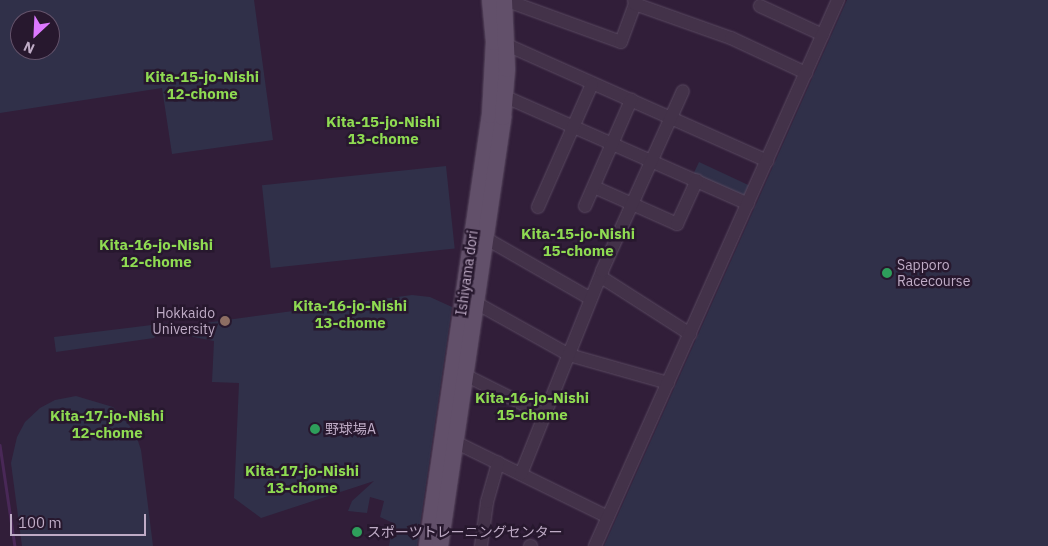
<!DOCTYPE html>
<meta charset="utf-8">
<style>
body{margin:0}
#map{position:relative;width:1048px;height:546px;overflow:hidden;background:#311e39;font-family:"IBM Plex Sans","Noto Sans JP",sans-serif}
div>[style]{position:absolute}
.green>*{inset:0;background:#303049;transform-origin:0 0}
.stream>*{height:2.5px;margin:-1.25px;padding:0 1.25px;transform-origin:1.25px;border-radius:1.25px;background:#492857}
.roads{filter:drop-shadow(0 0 1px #5a4a61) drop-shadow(0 0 1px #5a4a61)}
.minor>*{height:12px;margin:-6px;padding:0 6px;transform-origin:6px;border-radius:6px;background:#433249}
.major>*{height:16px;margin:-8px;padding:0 8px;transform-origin:8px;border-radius:8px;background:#62506a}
.dots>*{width:14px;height:14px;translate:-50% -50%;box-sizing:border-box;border:2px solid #27182e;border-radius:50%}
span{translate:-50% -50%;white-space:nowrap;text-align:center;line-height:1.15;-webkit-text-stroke:5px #27182e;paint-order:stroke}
.poi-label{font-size:14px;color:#bfacc6}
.left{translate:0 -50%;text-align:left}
.right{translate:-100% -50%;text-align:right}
.street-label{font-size:14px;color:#bfacc6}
.neighbourhood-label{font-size:15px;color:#8fdb52;font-weight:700}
.north{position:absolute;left:10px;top:10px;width:50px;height:50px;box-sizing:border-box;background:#27182e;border:1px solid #64536b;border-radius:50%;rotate:205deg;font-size:14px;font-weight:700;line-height:20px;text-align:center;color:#bfacc6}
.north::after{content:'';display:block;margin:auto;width:18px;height:22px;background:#dc78ff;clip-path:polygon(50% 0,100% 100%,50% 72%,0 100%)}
.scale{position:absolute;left:10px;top:514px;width:136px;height:22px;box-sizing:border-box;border:2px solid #bfacc6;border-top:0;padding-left:6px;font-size:15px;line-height:18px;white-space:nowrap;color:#bfacc6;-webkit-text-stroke:4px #27182e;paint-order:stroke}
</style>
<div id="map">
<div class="green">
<i style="clip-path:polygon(evenodd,0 0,254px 0,273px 140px,172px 154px,162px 88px,0 113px,0 0,20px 20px,50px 20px,50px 50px,20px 50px,20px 20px)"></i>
<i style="clip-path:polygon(847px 0,1048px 0,1048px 546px,604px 546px)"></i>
<i style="left:699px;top:162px;width:55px;height:13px;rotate:25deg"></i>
<i style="left:446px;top:166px;width:83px;height:185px;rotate:84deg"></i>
<i style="clip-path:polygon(412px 295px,430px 297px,452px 307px,417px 546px,389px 546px,393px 523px,380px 517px,384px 501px,370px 497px,367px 513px,348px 511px,352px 501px,374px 481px,261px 518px,234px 498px,239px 383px,212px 382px,214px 341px,179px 334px,190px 325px)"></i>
<i style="clip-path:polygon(168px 323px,154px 338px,56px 352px,54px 337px)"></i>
<i style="clip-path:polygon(76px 396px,113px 407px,135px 432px,141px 450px,153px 546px,22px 546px,11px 463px,17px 437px,25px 422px,40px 408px,55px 400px)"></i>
</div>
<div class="stream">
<i style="left:0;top:445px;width:102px;rotate:81.6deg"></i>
</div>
<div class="roads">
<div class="minor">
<i style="left:505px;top:0;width:123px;rotate:19.9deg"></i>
<i style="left:621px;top:42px;width:40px;rotate:-69.8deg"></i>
<i style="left:635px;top:4px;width:4px;rotate:-104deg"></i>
<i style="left:635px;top:4px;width:102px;rotate:19.5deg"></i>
<i style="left:731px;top:38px;width:83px;rotate:25deg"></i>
<i style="left:760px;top:6px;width:69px;rotate:24.7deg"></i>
<i style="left:507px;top:45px;width:285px;rotate:24deg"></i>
<i style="left:499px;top:94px;width:272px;rotate:23.8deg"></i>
<i style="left:594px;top:187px;width:91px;rotate:24deg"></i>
<i style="left:677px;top:224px;width:48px;rotate:-65.6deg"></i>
<i style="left:585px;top:206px;width:116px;rotate:-66.5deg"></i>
<i style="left:538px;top:207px;width:134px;rotate:-66.3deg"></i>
<i style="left:485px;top:238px;width:122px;rotate:29.9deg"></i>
<i style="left:601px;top:277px;width:106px;rotate:32.6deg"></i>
<i style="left:469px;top:299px;width:115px;rotate:29.2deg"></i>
<i style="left:569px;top:355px;width:103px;rotate:15.8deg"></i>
<i style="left:465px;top:375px;width:89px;rotate:26.6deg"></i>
<i style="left:455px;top:442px;width:170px;rotate:26.1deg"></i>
<i style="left:521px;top:474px;width:219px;rotate:-68.2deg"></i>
<i style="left:602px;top:271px;width:197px;rotate:-65.8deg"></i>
<i style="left:481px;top:546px;width:44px;rotate:-82.2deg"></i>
<i style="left:487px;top:502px;width:41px;rotate:-74.2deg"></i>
<i style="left:530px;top:546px;width:1px"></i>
<i style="left:595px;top:546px;width:598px;rotate:-66.01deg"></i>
</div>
<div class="major">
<i style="left:427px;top:546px;width:436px;rotate:-81.7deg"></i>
<i style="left:490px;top:115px;width:73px;rotate:-86.9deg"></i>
<i style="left:494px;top:42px;width:42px;rotate:-95.4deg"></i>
<i style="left:440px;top:546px;width:434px;rotate:-81.6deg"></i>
<i style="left:503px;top:117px;width:48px;rotate:-85.2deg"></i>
<i style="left:507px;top:69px;width:69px;rotate:-92.5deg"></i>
</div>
</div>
<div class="dots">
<i style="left:887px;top:273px;background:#2e9e5b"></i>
<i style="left:225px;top:321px;background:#8d6e63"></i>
<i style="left:315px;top:429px;background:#2e9e5b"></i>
<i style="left:357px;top:532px;background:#2e9e5b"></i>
</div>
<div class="poi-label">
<span class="left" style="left:897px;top:273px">Sapporo<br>Racecourse</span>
<span class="right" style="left:215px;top:321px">Hokkaido<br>University</span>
<span class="left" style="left:325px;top:429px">野球場A</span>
<span class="left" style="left:367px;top:532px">スポーツトレーニングセンター</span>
</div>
<div class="street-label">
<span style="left:467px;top:273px;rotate:-82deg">Ishiyama dori</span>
</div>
<div class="neighbourhood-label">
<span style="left:202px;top:85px">Kita-15-jo-Nishi<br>12-chome</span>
<span style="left:383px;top:130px">Kita-15-jo-Nishi<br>13-chome</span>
<span style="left:578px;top:242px">Kita-15-jo-Nishi<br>15-chome</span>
<span style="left:156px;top:253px">Kita-16-jo-Nishi<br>12-chome</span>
<span style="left:350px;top:314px">Kita-16-jo-Nishi<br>13-chome</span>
<span style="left:532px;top:406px">Kita-16-jo-Nishi<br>15-chome</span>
<span style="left:107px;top:424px">Kita-17-jo-Nishi<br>12-chome</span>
<span style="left:302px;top:479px">Kita-17-jo-Nishi<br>13-chome</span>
</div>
<div class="north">N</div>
<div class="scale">100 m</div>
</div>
